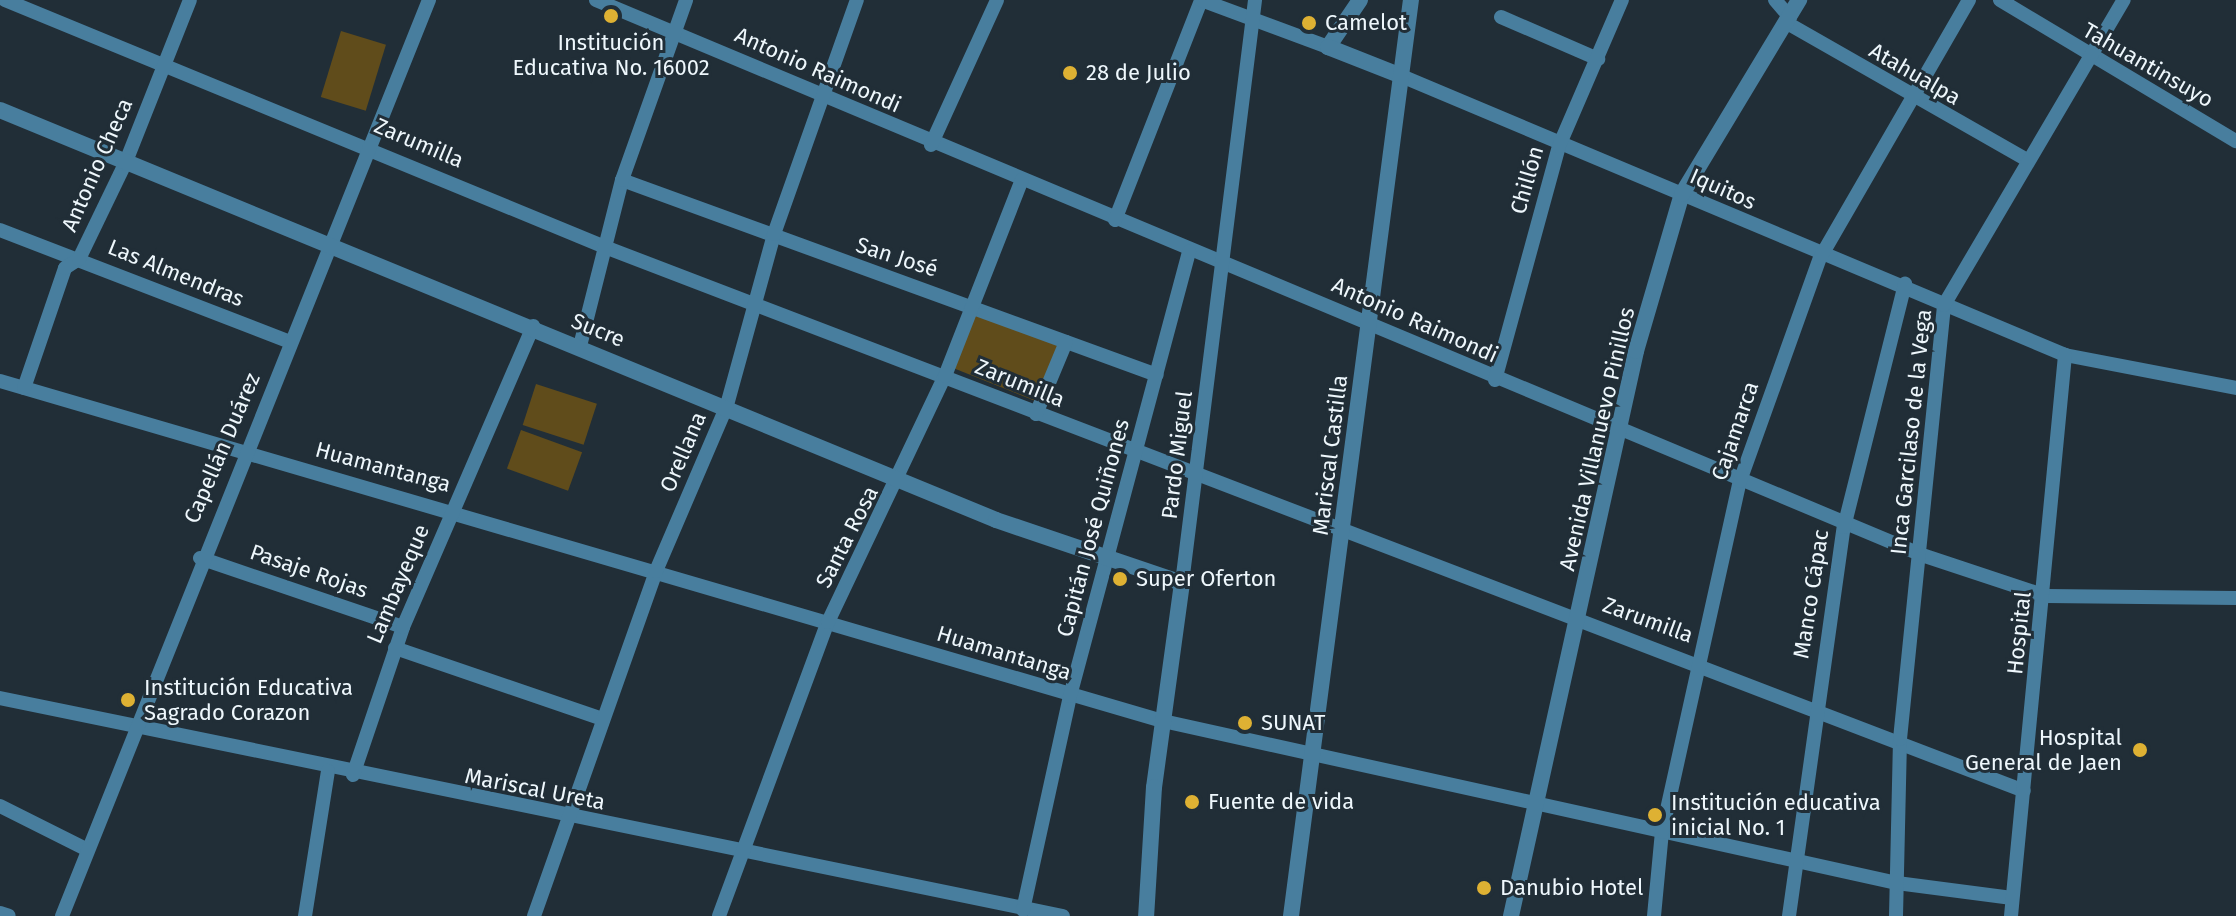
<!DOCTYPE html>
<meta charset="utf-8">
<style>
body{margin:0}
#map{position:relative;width:2236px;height:916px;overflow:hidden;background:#212e37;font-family:"Fira Sans",sans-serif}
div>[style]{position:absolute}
.green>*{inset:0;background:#604c1b;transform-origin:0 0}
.minor>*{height:14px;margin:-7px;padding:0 7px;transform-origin:7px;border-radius:7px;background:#487e9e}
.tertiary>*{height:16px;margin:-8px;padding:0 8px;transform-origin:8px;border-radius:8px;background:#487e9e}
.dots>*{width:22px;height:22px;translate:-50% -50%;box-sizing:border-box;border:4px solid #212e37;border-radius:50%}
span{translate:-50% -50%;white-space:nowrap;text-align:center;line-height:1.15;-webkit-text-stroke:6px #212e37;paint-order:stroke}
.poi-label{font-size:22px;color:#eef7fc}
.left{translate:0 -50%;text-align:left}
.right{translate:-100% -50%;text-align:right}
.street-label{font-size:22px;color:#eef7fc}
</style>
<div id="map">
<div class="green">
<i style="left:341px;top:31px;width:47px;height:69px;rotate:17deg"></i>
<i style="left:975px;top:312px;width:92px;height:60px;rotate:22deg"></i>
<i style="left:536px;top:384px;width:64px;height:43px;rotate:18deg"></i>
<i style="left:521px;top:430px;width:65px;height:41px;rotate:20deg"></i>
</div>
<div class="minor">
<i style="left:5px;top:0;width:654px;rotate:22.37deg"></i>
<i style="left:610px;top:249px;width:1514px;rotate:20.97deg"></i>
<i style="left:596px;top:0;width:1437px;rotate:22.71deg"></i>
<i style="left:1922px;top:555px;width:131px;rotate:18.3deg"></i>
<i style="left:2046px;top:596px;width:190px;rotate:0.6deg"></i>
<i style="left:1775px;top:0;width:23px;rotate:49deg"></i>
<i style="left:2000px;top:0;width:275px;rotate:30.9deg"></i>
<i style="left:1501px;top:17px;width:106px;rotate:23.4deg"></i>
<i style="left:1787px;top:23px;width:274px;rotate:29.7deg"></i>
<i style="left:1399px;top:75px;width:722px;rotate:22.8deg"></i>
<i style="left:2065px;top:355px;width:174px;rotate:10.9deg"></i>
<i style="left:931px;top:145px;width:159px;rotate:-65.5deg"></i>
<i style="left:622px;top:180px;width:569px;rotate:20.03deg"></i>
<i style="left:1115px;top:220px;width:236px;rotate:-68.6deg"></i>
<i style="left:1201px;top:0;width:135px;rotate:20.3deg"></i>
<i style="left:0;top:230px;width:311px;rotate:21.1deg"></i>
<i style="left:580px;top:346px;width:171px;rotate:-75.8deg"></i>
<i style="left:622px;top:180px;width:191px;rotate:-70.4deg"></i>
<i style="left:1495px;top:380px;width:243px;rotate:-74.7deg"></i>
<i style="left:1559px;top:146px;width:159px;rotate:-66.7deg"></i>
<i style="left:0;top:381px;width:1212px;rotate:16.3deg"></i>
<i style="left:1163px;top:721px;width:752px;rotate:12.45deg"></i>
<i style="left:1897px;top:883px;width:116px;rotate:7.4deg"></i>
<i style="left:24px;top:388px;width:127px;rotate:-71.1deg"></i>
<i style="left:65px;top:268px;width:17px;rotate:-33deg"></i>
<i style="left:79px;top:259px;width:106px;rotate:-64.2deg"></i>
<i style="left:125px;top:164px;width:176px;rotate:-68.4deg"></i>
<i style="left:1036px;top:414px;width:78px;rotate:-67.4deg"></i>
<i style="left:200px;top:558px;width:214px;rotate:18.8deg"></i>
<i style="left:1182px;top:583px;width:588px;rotate:-82.86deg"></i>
<i style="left:395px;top:648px;width:219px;rotate:18.9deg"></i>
<i style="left:0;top:698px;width:1085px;rotate:11.59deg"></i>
<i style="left:353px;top:775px;width:156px;rotate:-71.3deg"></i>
<i style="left:403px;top:627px;width:328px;rotate:-66.6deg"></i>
<i style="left:0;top:806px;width:96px;rotate:26.6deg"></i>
<i style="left:1023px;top:910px;width:219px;rotate:-77.6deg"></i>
<i style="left:1070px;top:696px;width:460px;rotate:-75deg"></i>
<i style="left:0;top:913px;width:9px;rotate:18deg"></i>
<i style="left:62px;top:916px;width:987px;rotate:-68.17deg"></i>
<i style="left:305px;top:916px;width:147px;rotate:-81deg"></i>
<i style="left:534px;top:916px;width:366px;rotate:-70.5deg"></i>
<i style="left:656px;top:571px;width:181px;rotate:-66.8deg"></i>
<i style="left:727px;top:405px;width:177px;rotate:-74.6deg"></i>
<i style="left:774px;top:234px;width:248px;rotate:-70.5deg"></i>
<i style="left:719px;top:916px;width:314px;rotate:-69.7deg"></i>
<i style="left:828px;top:622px;width:272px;rotate:-64.6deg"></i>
<i style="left:945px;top:376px;width:211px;rotate:-68.6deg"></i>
<i style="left:1654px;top:916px;width:84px;rotate:-84.6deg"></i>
<i style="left:1662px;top:832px;width:360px;rotate:-77.5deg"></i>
<i style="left:1740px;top:481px;width:237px;rotate:-70.3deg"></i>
<i style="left:1820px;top:258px;width:298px;rotate:-60deg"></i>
<i style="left:1789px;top:916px;width:393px;rotate:-82deg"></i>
<i style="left:1844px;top:527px;width:251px;rotate:-75.9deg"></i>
<i style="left:1896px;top:916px;width:177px;rotate:-88.7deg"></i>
<i style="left:1900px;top:739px;width:436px;rotate:-84.2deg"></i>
<i style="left:1944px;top:305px;width:354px;rotate:-59.5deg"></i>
<i style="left:2011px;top:916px;width:564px;rotate:-84.5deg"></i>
</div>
<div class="tertiary">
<i style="left:1360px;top:0;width:57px;rotate:124.2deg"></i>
<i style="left:1328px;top:47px;width:76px;rotate:21.5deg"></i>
<i style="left:0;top:110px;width:1077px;rotate:22.37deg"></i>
<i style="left:996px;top:520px;width:196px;rotate:18.7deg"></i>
<i style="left:1182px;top:583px;width:206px;rotate:97.8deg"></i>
<i style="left:1154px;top:787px;width:129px;rotate:93.5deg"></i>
<i style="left:1291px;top:916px;width:924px;rotate:-82.54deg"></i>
<i style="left:1511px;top:916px;width:579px;rotate:-77.52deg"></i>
<i style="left:1636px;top:351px;width:164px;rotate:-73.7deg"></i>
<i style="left:1682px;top:194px;width:227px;rotate:-58.9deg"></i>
</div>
<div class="dots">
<i style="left:611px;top:16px;background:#deb133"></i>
<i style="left:1309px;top:23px;background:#deb133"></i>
<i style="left:1070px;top:73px;background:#deb133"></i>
<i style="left:1120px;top:579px;background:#deb133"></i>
<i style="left:128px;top:700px;background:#deb133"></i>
<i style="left:1245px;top:723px;background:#deb133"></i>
<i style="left:2140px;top:750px;background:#deb133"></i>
<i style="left:1192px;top:802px;background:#deb133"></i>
<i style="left:1655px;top:815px;background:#deb133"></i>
<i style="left:1484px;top:888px;background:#deb133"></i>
</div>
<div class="poi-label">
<span class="left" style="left:1325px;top:23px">Camelot</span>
<span style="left:611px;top:55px">Institución<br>Educativa No. 16002</span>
<span class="left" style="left:1086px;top:73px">28 de Julio</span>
<span class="left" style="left:1136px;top:579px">Super Oferton</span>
<span class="left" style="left:144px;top:700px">Institución Educativa<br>Sagrado Corazon</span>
<span class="left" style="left:1261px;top:723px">SUNAT</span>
<span class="right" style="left:2122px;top:750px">Hospital<br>General de Jaen</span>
<span class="left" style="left:1208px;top:802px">Fuente de vida</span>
<span class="left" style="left:1671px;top:815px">Institución educativa<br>inicial No. 1</span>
<span class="left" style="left:1500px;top:888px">Danubio Hotel</span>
</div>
<div class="street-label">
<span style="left:2148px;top:65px;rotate:30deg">Tahuantinsuyo</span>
<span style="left:818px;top:70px;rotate:24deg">Antonio Raimondi</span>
<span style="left:1915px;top:74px;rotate:30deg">Atahualpa</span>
<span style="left:419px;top:143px;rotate:23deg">Zarumilla</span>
<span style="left:97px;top:165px;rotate:-66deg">Antonio Checa</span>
<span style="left:1527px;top:180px;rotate:-74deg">Chillón</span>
<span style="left:1723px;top:189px;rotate:24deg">Iquitos</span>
<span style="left:897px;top:257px;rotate:18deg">San José</span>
<span style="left:176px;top:273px;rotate:22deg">Las Almendras</span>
<span style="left:1415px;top:320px;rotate:24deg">Antonio Raimondi</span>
<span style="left:598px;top:330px;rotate:22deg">Sucre</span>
<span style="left:1020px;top:383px;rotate:22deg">Zarumilla</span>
<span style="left:1735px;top:431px;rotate:-71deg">Cajamarca</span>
<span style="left:1911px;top:432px;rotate:-84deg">Inca Garcilaso de la Vega</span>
<span style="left:1597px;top:439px;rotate:-77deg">Avenida Villanuevo Pinillos</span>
<span style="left:222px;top:448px;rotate:-67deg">Capellán Duárez</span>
<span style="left:683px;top:452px;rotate:-67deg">Orellana</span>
<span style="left:1177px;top:455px;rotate:-83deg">Pardo Miguel</span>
<span style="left:1330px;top:455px;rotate:-83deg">Mariscal Castilla</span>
<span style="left:383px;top:467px;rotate:15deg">Huamantanga</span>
<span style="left:1093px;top:528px;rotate:-75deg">Capitán José Quiñones</span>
<span style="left:847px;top:537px;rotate:-63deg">Santa Rosa</span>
<span style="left:309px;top:571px;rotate:19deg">Pasaje Rojas</span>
<span style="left:398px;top:584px;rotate:-67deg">Lambayeque</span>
<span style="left:1811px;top:594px;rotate:-81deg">Manco Cápac</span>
<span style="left:1648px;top:620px;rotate:20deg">Zarumilla</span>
<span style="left:2019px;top:633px;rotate:-84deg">Hospital</span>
<span style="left:1004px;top:653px;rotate:17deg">Huamantanga</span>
<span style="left:535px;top:789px;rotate:11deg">Mariscal Ureta</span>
</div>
</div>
